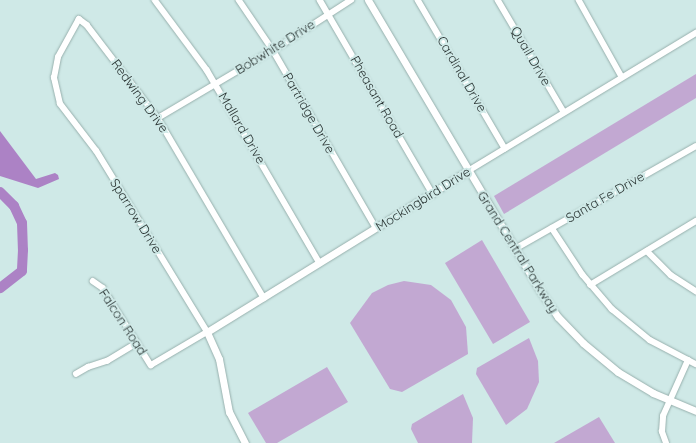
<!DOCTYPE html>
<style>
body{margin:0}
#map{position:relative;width:696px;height:443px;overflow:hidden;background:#cfe9e7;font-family:Quicksand,sans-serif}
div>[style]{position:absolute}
.green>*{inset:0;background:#c2a8d2}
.water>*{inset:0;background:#ac82c5}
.river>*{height:10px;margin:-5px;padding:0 5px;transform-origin:5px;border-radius:5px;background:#ac82c5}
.roads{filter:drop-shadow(0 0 1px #97b0ad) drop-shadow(0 0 1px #97b0ad)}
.minor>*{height:5.5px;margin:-2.75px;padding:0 2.75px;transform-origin:2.75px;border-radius:2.75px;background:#fff}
.tertiary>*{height:7px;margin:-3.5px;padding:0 3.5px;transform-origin:3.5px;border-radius:3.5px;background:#fff}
span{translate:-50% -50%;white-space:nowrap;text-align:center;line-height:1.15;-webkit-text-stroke:4px #cfe9e7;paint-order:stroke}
.street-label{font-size:13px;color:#2a3433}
</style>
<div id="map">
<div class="green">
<div style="clip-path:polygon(696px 74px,696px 98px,504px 214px,494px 196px)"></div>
<div style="clip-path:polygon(482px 240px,530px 322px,493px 344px,445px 263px)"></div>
<div style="clip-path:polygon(404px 281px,431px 285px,451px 300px,466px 327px,468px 354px,402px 392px,390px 389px,350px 323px,372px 293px,388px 285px)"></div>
<div style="clip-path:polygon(529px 338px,538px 361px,539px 382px,527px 409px,506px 425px,476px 374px,477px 368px)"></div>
<div style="clip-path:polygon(327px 367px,348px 402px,277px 443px,266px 443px,248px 413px)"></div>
<div style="clip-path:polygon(463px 394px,473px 418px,472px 443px,418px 443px,411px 429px,412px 424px)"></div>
<div style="clip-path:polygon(599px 417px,615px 443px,554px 443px,573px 432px)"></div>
</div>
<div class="water">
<div style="clip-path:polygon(0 131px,36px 179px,55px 173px,58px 175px,59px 179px,38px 188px,0 176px)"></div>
</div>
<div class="river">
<div style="left:0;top:192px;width:20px;rotate:45deg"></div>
<div style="left:14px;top:206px;width:19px;rotate:65deg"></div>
<div style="left:22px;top:223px;width:27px;rotate:88deg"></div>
<div style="left:23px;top:250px;width:21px;rotate:93deg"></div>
<div style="left:22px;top:271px;width:28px;rotate:142deg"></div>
</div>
<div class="roads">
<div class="minor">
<div style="left:155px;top:0;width:87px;rotate:53.4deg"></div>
<div style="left:207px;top:70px;width:222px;rotate:59.7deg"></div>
<div style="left:239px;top:0;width:60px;rotate:55.8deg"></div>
<div style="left:273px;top:50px;width:206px;rotate:59.9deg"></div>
<div style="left:320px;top:0;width:225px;rotate:59.8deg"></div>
<div style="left:418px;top:0;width:172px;rotate:59.6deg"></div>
<div style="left:498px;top:0;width:130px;rotate:59.5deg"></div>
<div style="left:579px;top:0;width:88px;rotate:60.8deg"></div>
<div style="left:158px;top:118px;width:145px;rotate:-30.6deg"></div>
<div style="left:283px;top:44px;width:81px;rotate:-32.9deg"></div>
<div style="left:468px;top:171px;width:267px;rotate:-31.2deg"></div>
<div style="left:552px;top:228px;width:56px;rotate:56.6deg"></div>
<div style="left:583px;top:275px;width:45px;rotate:49.5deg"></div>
<div style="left:612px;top:309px;width:49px;rotate:39.2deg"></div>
<div style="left:650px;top:340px;width:52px;rotate:27.6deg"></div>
<div style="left:515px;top:249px;width:208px;rotate:-29.6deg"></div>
<div style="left:647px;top:251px;width:34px;rotate:45deg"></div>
<div style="left:671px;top:275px;width:30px;rotate:33deg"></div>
<div style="left:93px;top:281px;width:12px;rotate:35deg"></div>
<div style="left:103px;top:288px;width:91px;rotate:58.1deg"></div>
<div style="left:151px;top:365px;width:65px;rotate:-30.5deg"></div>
<div style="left:207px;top:332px;width:212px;rotate:-121.5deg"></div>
<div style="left:96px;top:151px;width:59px;rotate:-127.5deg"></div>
<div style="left:60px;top:104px;width:27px;rotate:-103deg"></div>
<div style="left:54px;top:78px;width:21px;rotate:-79deg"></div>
<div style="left:58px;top:57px;width:43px;rotate:-61.1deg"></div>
<div style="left:79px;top:19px;width:10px;rotate:37deg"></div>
<div style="left:87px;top:25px;width:117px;rotate:52.6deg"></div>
<div style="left:158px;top:118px;width:209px;rotate:59.5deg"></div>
<div style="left:590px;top:285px;width:124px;rotate:-31.1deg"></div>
<div style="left:76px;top:374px;width:14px;rotate:-30deg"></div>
<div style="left:88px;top:367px;width:20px;rotate:-18deg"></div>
<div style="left:107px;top:361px;width:35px;rotate:-31deg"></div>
<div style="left:666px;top:443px;width:12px;rotate:-110deg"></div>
<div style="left:662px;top:432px;width:16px;rotate:-86deg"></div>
<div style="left:663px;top:416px;width:61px;rotate:-65.9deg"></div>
</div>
<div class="tertiary">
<div style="left:368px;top:0;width:339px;rotate:59.4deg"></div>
<div style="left:541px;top:292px;width:30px;rotate:56deg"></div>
<div style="left:558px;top:317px;width:36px;rotate:46deg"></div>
<div style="left:583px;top:343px;width:45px;rotate:39.6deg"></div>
<div style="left:618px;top:372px;width:41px;rotate:31deg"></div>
<div style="left:653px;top:393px;width:47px;rotate:22.7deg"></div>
<div style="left:245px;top:443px;width:35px;rotate:-117deg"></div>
<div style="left:229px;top:412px;width:54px;rotate:-100.7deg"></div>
<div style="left:219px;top:359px;width:30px;rotate:-114deg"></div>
<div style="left:207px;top:332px;width:307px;rotate:-31.7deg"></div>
</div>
</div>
<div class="street-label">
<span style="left:275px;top:47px;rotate:-32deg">Bobwhite Drive</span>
<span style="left:531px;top:56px;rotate:60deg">Quail Drive</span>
<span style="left:462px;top:74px;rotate:60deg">Cardinal Drive</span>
<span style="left:140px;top:96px;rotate:54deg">Redwing Drive</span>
<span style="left:377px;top:97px;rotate:60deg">Pheasant Road</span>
<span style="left:309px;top:113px;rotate:60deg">Partridge Drive</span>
<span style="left:242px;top:128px;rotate:60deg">Mallard Drive</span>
<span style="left:605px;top:197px;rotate:-30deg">Santa Fe Drive</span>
<span style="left:423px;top:199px;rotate:-32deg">Mockingbird Drive</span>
<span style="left:136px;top:216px;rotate:58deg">Sparrow Drive</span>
<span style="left:518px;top:252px;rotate:58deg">Grand Central Parkway</span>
<span style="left:123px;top:322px;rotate:57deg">Falcon Road</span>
</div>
</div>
